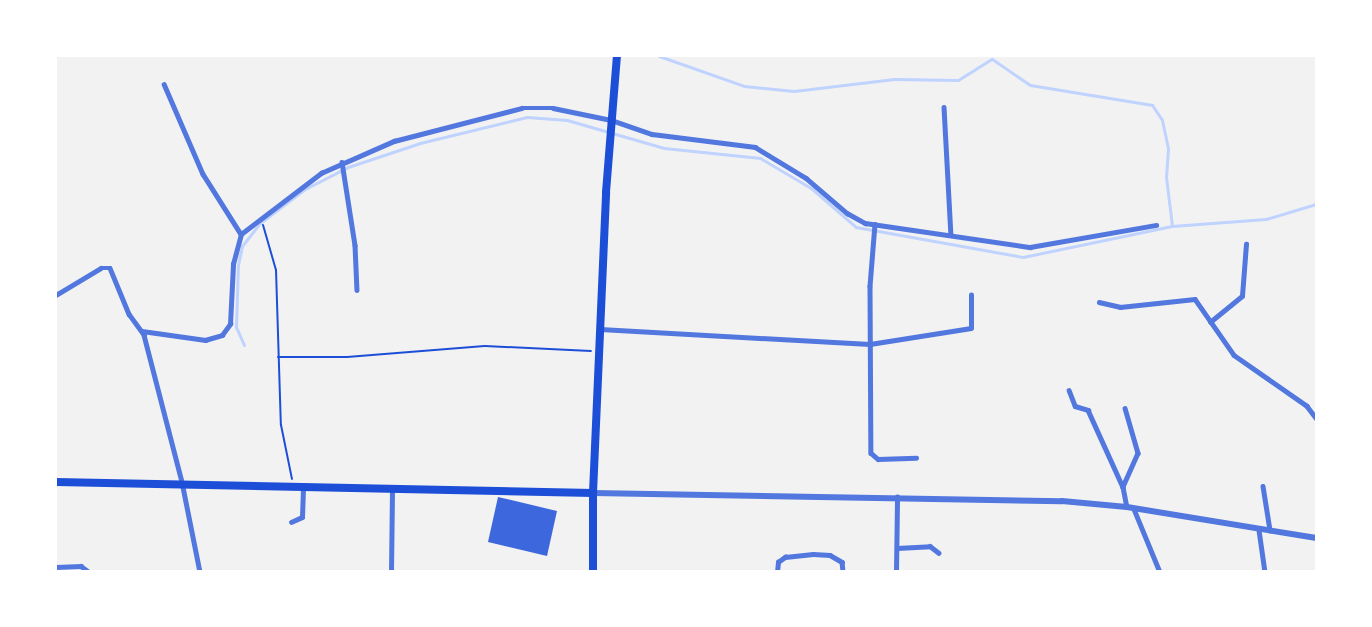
<!DOCTYPE html>
<style>
body{margin:0}
#map{position:relative;width:1372px;height:627px;overflow:hidden;background:#f2f2f2;font-family:Spectral,serif}
div>[style]{position:absolute}
.stream>*{height:3px;margin:-1.5px;padding:0 1.5px;transform-origin:1.5px;border-radius:1.5px;background:#bfd3fe}
.building>*{inset:0;background:#3d67dc}
.path>*{height:2px;margin:-1px;padding:0 1px;transform-origin:1px;border-radius:1px;background:#1d4ed8}
.minor>*{height:4.5px;margin:-2.25px;padding:0 2.25px;transform-origin:2.25px;border-radius:2.25px;background:#5277de}
.tertiary>*{height:6px;margin:-3px;padding:0 3px;transform-origin:3px;border-radius:3px;background:#5277de}
.primary>*{height:8px;margin:-4px;padding:0 4px;transform-origin:4px;border-radius:4px;background:#1d4ed8}
.trunk>*{height:8px;margin:-4px;padding:0 4px;transform-origin:4px;border-radius:4px;background:#1d4ed8}
span{translate:-50% -50%;white-space:nowrap;text-align:center;line-height:1.15;-webkit-text-stroke:6px #fff;paint-order:stroke}
.frame{position:absolute;inset:0;border:57px solid #fff;pointer-events:none}
</style>
<div id="map">
<div class="stream">
<div style="left:659px;top:56px;width:90px;rotate:19.4deg"></div>
<div style="left:744px;top:86px;width:50px;rotate:5.7deg"></div>
<div style="left:794px;top:91px;width:101px;rotate:-6.8deg"></div>
<div style="left:894px;top:79px;width:64px;rotate:0.9deg"></div>
<div style="left:958px;top:80px;width:40px;rotate:-32deg"></div>
<div style="left:992px;top:59px;width:46px;rotate:34.4deg"></div>
<div style="left:1030px;top:85px;width:124px;rotate:9.3deg"></div>
<div style="left:1152px;top:105px;width:18px;rotate:56deg"></div>
<div style="left:1162px;top:120px;width:30px;rotate:78deg"></div>
<div style="left:1168px;top:149px;width:28px;rotate:94deg"></div>
<div style="left:1166px;top:177px;width:49px;rotate:83deg"></div>
<div style="left:244px;top:345px;width:20px;rotate:-114deg"></div>
<div style="left:236px;top:327px;width:62px;rotate:-88.2deg"></div>
<div style="left:238px;top:265px;width:19px;rotate:-78deg"></div>
<div style="left:242px;top:246px;width:29px;rotate:-52deg"></div>
<div style="left:260px;top:223px;width:56px;rotate:-37.1deg"></div>
<div style="left:305px;top:189px;width:48px;rotate:-27.1deg"></div>
<div style="left:348px;top:167px;width:76px;rotate:-18.4deg"></div>
<div style="left:420px;top:143px;width:110px;rotate:-13.7deg"></div>
<div style="left:527px;top:117px;width:40px;rotate:4.3deg"></div>
<div style="left:567px;top:120px;width:101px;rotate:16.1deg"></div>
<div style="left:664px;top:148px;width:97px;rotate:5.9deg"></div>
<div style="left:760px;top:158px;width:59px;rotate:30.5deg"></div>
<div style="left:811px;top:188px;width:60px;rotate:40.9deg"></div>
<div style="left:856px;top:227px;width:170px;rotate:10.2deg"></div>
<div style="left:1023px;top:257px;width:152px;rotate:-11.8deg"></div>
<div style="left:1172px;top:226px;width:94px;rotate:-4.3deg"></div>
<div style="left:1266px;top:219px;width:52px;rotate:-16.7deg"></div>
</div>
<div class="building">
<div style="clip-path:polygon(498px 497px,557px 511px,547px 556px,488px 542px)"></div>
</div>
<div class="path">
<div style="left:263px;top:225px;width:47px;rotate:73.9deg"></div>
<div style="left:276px;top:270px;width:155px;rotate:88.2deg"></div>
<div style="left:281px;top:425px;width:55px;rotate:78.5deg"></div>
<div style="left:278px;top:357px;width:69px"></div>
<div style="left:347px;top:357px;width:138px;rotate:-4.6deg"></div>
<div style="left:485px;top:346px;width:106px;rotate:2.7deg"></div>
</div>
<div class="minor">
<div style="left:164px;top:84px;width:98px;rotate:66.6deg"></div>
<div style="left:203px;top:174px;width:71px;rotate:57.7deg"></div>
<div style="left:944px;top:107px;width:128px;rotate:86.9deg"></div>
<div style="left:342px;top:162px;width:84px;rotate:81.1deg"></div>
<div style="left:355px;top:245px;width:45px;rotate:87.5deg"></div>
<div style="left:875px;top:224px;width:62px;rotate:94.6deg"></div>
<div style="left:870px;top:286px;width:167px;rotate:89.7deg"></div>
<div style="left:871px;top:453px;width:9px;rotate:41deg"></div>
<div style="left:878px;top:459px;width:38px;rotate:-2deg"></div>
<div style="left:56px;top:295px;width:52px;rotate:-31deg"></div>
<div style="left:101px;top:268px;width:9px"></div>
<div style="left:110px;top:268px;width:50px;rotate:67.6deg"></div>
<div style="left:129px;top:314px;width:26px;rotate:54deg"></div>
<div style="left:144px;top:335px;width:152px;rotate:75.5deg"></div>
<div style="left:182px;top:482px;width:92px;rotate:78.7deg"></div>
<div style="left:1099px;top:302px;width:22px;rotate:13deg"></div>
<div style="left:1120px;top:307px;width:75px;rotate:-6.1deg"></div>
<div style="left:1195px;top:299px;width:68px;rotate:55.1deg"></div>
<div style="left:1234px;top:355px;width:89px;rotate:34.9deg"></div>
<div style="left:1307px;top:406px;width:15px;rotate:53deg"></div>
<div style="left:1210px;top:322px;width:41px;rotate:-39.1deg"></div>
<div style="left:1242px;top:296px;width:52px;rotate:-85.6deg"></div>
<div style="left:600px;top:329px;width:270px;rotate:3.2deg"></div>
<div style="left:870px;top:344px;width:102px;rotate:-9deg"></div>
<div style="left:971px;top:328px;width:33px;rotate:-90deg"></div>
<div style="left:142px;top:331px;width:64px;rotate:8.1deg"></div>
<div style="left:205px;top:340px;width:18px;rotate:-16deg"></div>
<div style="left:222px;top:335px;width:14px;rotate:-54deg"></div>
<div style="left:230px;top:324px;width:60px;rotate:-87.1deg"></div>
<div style="left:233px;top:264px;width:31px;rotate:-75deg"></div>
<div style="left:241px;top:234px;width:101px;rotate:-37.3deg"></div>
<div style="left:321px;top:173px;width:80px;rotate:-23.7deg"></div>
<div style="left:394px;top:141px;width:132px;rotate:-14.5deg"></div>
<div style="left:522px;top:108px;width:31px"></div>
<div style="left:553px;top:108px;width:59px;rotate:11.7deg"></div>
<div style="left:611px;top:120px;width:43px;rotate:18.9deg"></div>
<div style="left:652px;top:134px;width:104px;rotate:7.2deg"></div>
<div style="left:755px;top:147px;width:60px;rotate:31.3deg"></div>
<div style="left:806px;top:178px;width:54px;rotate:40.5deg"></div>
<div style="left:847px;top:213px;width:21px;rotate:29deg"></div>
<div style="left:865px;top:223px;width:167px;rotate:8.3deg"></div>
<div style="left:1030px;top:247px;width:128px;rotate:-9.9deg"></div>
<div style="left:1069px;top:390px;width:17px;rotate:69deg"></div>
<div style="left:1075px;top:406px;width:14px;rotate:17deg"></div>
<div style="left:1088px;top:410px;width:85px;rotate:65.6deg"></div>
<div style="left:1125px;top:408px;width:47px;rotate:73.9deg"></div>
<div style="left:1138px;top:453px;width:37px;rotate:114deg"></div>
<div style="left:1123px;top:487px;width:20px;rotate:79deg"></div>
<div style="left:1263px;top:486px;width:45px;rotate:81deg"></div>
<div style="left:1134px;top:509px;width:68px;rotate:67.6deg"></div>
<div style="left:291px;top:522px;width:12px;rotate:-24deg"></div>
<div style="left:302px;top:517px;width:30px;rotate:-88deg"></div>
<div style="left:1259px;top:530px;width:42px;rotate:81.9deg"></div>
<div style="left:897px;top:548px;width:33px;rotate:-3deg"></div>
<div style="left:930px;top:546px;width:11px;rotate:38deg"></div>
<div style="left:56px;top:567px;width:25px;rotate:-2deg"></div>
<div style="left:81px;top:566px;width:10px;rotate:37deg"></div>
<div style="left:391px;top:572px;width:82px;rotate:-89.3deg"></div>
<div style="left:777px;top:572px;width:10px;rotate:-84deg"></div>
<div style="left:778px;top:562px;width:9px;rotate:-36deg"></div>
<div style="left:785px;top:557px;width:28px;rotate:-6deg"></div>
<div style="left:813px;top:554px;width:17px;rotate:3deg"></div>
<div style="left:830px;top:555px;width:14px;rotate:30deg"></div>
<div style="left:842px;top:562px;width:10px;rotate:84deg"></div>
<div style="left:896px;top:572px;width:75px;rotate:-89.2deg"></div>
</div>
<div class="tertiary">
<div style="left:593px;top:493px;width:469px;rotate:1deg"></div>
<div style="left:1062px;top:501px;width:65px;rotate:5.3deg"></div>
<div style="left:1127px;top:507px;width:192px;rotate:9.3deg"></div>
</div>
<div class="primary">
<div style="left:593px;top:493px;width:79px;rotate:90deg"></div>
</div>
<div class="trunk">
<div style="left:56px;top:482px;width:537px;rotate:1.17deg"></div>
<div style="left:593px;top:493px;width:301px;rotate:-87.5deg"></div>
<div style="left:606px;top:192px;width:136px;rotate:-85.4deg"></div>
</div>
<div class="frame"></div>
</div>
